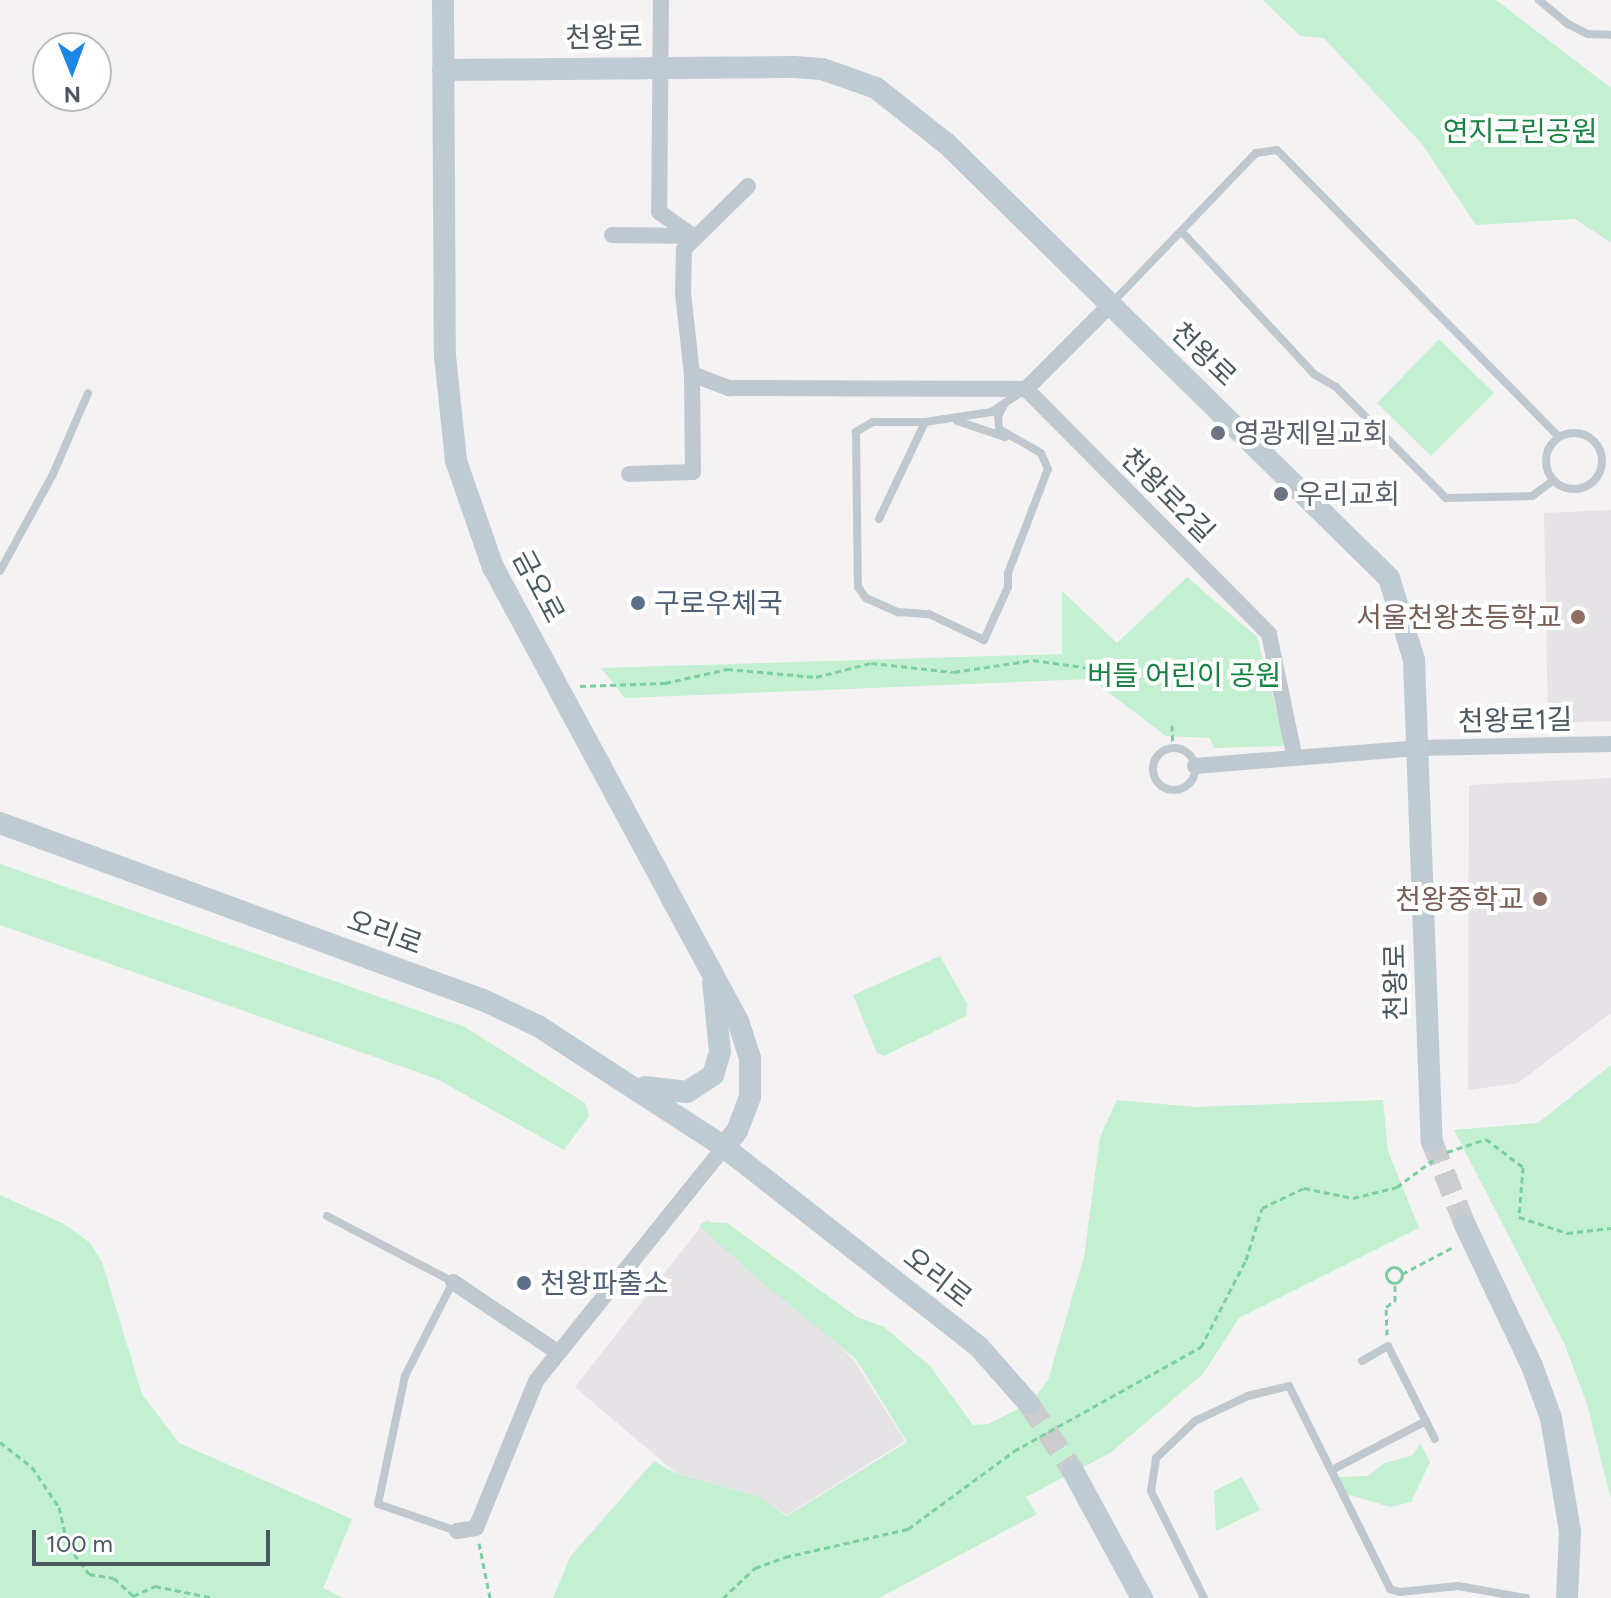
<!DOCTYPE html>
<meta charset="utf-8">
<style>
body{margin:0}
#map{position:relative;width:1611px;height:1598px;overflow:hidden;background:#f4f2f3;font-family:Figtree,"Noto Sans KR",sans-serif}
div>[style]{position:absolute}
.education>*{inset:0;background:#e5e3e5}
.green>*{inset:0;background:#c3f0d0}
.secondary-tunnel>*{height:22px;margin-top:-11px;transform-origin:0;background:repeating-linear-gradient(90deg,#caccce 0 22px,transparent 0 33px)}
.path>*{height:3px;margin-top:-1.5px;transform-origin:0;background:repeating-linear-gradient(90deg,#7bce9d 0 6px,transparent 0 10px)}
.path>.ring{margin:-1.5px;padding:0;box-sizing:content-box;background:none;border:3px solid #7bce9d;border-radius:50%}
.lane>*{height:8px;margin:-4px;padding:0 4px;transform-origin:4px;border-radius:4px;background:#bec8ce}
.lane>.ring{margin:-4px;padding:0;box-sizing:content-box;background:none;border:8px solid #bec8ce;border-radius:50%}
.street>*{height:16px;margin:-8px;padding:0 8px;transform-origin:8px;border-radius:8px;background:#bec8ce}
.secondary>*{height:22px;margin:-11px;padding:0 11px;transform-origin:11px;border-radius:11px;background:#bfcbd3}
.dots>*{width:22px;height:22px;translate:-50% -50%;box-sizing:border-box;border:4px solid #fff;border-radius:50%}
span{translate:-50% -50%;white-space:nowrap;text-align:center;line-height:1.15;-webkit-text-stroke:8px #fff;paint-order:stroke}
.street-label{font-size:28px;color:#4a5860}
.park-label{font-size:28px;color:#198343}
.worship-label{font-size:28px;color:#5b616d}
.left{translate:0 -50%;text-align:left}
.service-label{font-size:28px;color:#4e5e75}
.education-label{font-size:28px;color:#785e54}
.right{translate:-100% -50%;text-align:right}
.north{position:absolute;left:32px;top:32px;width:80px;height:80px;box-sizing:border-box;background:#fff;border:2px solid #b7bcbf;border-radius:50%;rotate:179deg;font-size:22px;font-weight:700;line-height:32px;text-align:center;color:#4a5860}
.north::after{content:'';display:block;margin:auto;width:28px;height:36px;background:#1c88e5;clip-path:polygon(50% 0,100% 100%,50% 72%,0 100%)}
.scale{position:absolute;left:32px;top:1530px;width:238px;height:36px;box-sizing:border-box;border:4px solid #4a5860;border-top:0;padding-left:10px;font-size:24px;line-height:28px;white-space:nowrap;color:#4a5860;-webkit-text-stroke:6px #fff;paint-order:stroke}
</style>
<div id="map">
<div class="education">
<div style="clip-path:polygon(1611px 510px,1611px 721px,1548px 723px,1544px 513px)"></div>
<div style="clip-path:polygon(1611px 778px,1611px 1013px,1518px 1083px,1468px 1090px,1469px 785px)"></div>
<div style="clip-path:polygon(707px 1219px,854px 1360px,905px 1441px,787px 1515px,759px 1497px,676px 1473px,575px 1387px)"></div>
</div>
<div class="green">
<div style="clip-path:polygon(1263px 0,1496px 0,1611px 88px,1611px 243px,1575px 219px,1476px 225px,1422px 144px,1324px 38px,1300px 36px)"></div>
<div style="clip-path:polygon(1439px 339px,1494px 393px,1431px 456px,1377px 403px)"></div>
<div style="clip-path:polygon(1187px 577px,1257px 637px,1285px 743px,1282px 746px,1214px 748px,1210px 738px,1166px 736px,1091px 679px,625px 698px,601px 668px,1062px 654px,1062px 591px,1117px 643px)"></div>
<div style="clip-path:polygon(0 864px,465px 1027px,585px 1103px,589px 1116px,564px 1150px,437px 1079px,0 925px)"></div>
<div style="clip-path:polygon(940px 956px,967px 1004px,966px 1016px,884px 1056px,877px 1053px,853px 995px)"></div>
<div style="clip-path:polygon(1611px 1065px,1611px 1500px,1587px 1404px,1564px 1343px,1454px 1130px,1538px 1123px)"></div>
<div style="clip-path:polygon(1117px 1100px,1195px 1107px,1383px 1100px,1388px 1151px,1419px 1228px,1239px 1318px,1203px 1374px,1110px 1453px,1026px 1497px,1037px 1514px,879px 1598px,553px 1598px,570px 1557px,654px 1461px,675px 1473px,759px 1497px,787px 1516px,907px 1442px,856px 1359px,758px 1279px,699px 1226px,703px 1222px,727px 1223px,857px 1317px,884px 1327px,930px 1366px,973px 1425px,988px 1424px,1031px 1403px,1048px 1380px,1084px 1257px,1100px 1137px)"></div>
<div style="clip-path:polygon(0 1195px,64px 1224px,90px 1243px,102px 1262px,142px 1394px,179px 1443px,352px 1519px,323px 1588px,343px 1598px,0 1598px)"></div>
<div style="clip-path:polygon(1420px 1443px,1430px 1462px,1411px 1502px,1390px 1507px,1343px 1493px,1335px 1477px,1368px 1476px,1385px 1463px,1413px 1455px)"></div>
<div style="clip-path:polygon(1242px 1477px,1260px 1510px,1216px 1531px,1214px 1491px)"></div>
</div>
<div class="secondary-tunnel">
<div style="left:1432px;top:1142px;width:89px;rotate:68.3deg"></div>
<div style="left:1029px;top:1404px;width:80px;rotate:56.7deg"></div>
</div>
<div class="path">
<div style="left:580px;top:686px;width:85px;rotate:-2deg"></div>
<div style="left:665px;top:683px;width:64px;rotate:-12.7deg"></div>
<div style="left:727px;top:669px;width:89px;rotate:5.1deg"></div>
<div style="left:816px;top:677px;width:57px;rotate:-14.3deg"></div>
<div style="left:871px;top:663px;width:83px;rotate:6.2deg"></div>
<div style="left:954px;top:672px;width:80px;rotate:-8.6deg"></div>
<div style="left:1033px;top:660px;width:100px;rotate:8deg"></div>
<div style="left:1172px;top:725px;width:24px;rotate:88deg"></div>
<div style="left:1447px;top:1152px;width:41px;rotate:-18.4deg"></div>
<div style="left:1486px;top:1139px;width:46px;rotate:37.1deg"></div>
<div style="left:1523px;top:1167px;width:50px;rotate:94.6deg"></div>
<div style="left:1519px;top:1217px;width:51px;rotate:18.4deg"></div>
<div style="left:1567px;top:1233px;width:44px;rotate:-6.5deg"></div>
<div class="ring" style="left:1386px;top:1267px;width:13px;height:13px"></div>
<div style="left:1402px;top:1274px;width:60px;rotate:-27.8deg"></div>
<div style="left:1387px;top:1335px;width:28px;rotate:-92deg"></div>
<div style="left:1386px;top:1307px;width:11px;rotate:-34deg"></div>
<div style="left:1395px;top:1301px;width:18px;rotate:-90deg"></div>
<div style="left:0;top:1442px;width:41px;rotate:38deg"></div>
<div style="left:32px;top:1467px;width:48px;rotate:56deg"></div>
<div style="left:59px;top:1507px;width:40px;rotate:77deg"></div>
<div style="left:68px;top:1546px;width:35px;rotate:53deg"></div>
<div style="left:89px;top:1574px;width:25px;rotate:9deg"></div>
<div style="left:114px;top:1578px;width:26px;rotate:43deg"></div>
<div style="left:133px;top:1596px;width:24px;rotate:-24deg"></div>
<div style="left:155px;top:1586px;width:60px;rotate:11.5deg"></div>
<div style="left:479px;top:1543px;width:56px;rotate:78.7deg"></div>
<div style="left:723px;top:1598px;width:44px;rotate:-43.2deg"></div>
<div style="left:755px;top:1568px;width:32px;rotate:-20deg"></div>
<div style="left:785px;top:1557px;width:126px;rotate:-12.8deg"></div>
<div style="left:908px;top:1529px;width:132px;rotate:-36.3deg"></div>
<div style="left:1014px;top:1451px;width:214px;rotate:-29.1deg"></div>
<div style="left:1201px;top:1347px;width:98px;rotate:-62.7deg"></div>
<div style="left:1246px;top:1260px;width:54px;rotate:-72.9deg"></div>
<div style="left:1262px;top:1208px;width:47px;rotate:-25.5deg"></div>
<div style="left:1304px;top:1188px;width:50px;rotate:11.5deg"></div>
<div style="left:1353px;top:1198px;width:45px;rotate:-14deg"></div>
<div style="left:1397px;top:1187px;width:45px;rotate:-36.9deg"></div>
</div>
<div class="lane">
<div style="left:1539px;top:0;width:38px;rotate:40deg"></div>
<div style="left:1568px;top:24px;width:22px;rotate:27deg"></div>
<div style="left:1588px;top:34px;width:23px;rotate:2deg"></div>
<div style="left:1183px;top:233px;width:192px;rotate:47.1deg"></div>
<div style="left:1314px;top:374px;width:26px;rotate:31deg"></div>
<div style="left:1336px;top:387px;width:156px;rotate:45.3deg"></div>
<div style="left:1446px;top:498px;width:86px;rotate:-1.3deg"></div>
<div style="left:1532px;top:496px;width:27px;rotate:-36deg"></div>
<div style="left:1111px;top:304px;width:209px;rotate:-46.2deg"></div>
<div style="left:1256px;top:153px;width:21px;rotate:-8deg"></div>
<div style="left:1277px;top:150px;width:402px;rotate:45.5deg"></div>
<div style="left:957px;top:421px;width:51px;rotate:18.4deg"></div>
<div style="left:925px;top:422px;width:52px;rotate:180deg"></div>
<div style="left:873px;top:422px;width:20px;rotate:150deg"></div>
<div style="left:856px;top:432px;width:155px;rotate:89.3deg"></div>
<div style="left:858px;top:587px;width:14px;rotate:54deg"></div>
<div style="left:866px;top:598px;width:35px;rotate:24deg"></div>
<div style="left:898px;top:612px;width:31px;rotate:4deg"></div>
<div style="left:929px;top:614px;width:61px;rotate:25.3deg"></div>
<div style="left:984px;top:640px;width:58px;rotate:-65.6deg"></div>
<div style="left:1008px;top:587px;width:14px;rotate:-90deg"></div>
<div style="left:1008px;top:573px;width:111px;rotate:-69deg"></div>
<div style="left:1048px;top:469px;width:17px;rotate:-114deg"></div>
<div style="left:1041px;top:453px;width:48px;rotate:-150.3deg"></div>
<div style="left:999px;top:429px;width:13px;rotate:-94deg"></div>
<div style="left:998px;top:416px;width:15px;rotate:-62deg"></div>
<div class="ring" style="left:1546px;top:433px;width:48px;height:48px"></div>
<div style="left:879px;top:519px;width:107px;rotate:-64.6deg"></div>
<div style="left:925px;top:422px;width:67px;rotate:-8.6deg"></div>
<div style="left:991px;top:412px;width:37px;rotate:-33deg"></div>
<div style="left:0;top:571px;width:111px;rotate:-61.3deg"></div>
<div style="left:53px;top:474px;width:88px;rotate:-66.6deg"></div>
<div class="ring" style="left:1153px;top:748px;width:34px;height:34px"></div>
<div style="left:327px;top:1216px;width:142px;rotate:27.6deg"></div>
<div style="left:453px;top:1282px;width:106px;rotate:117.1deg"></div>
<div style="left:405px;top:1376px;width:131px;rotate:101.9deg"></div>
<div style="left:378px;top:1504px;width:83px;rotate:18.9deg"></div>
<div style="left:1362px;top:1361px;width:30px;rotate:-30deg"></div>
<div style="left:1388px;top:1346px;width:104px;rotate:63.2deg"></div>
<div style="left:1332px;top:1470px;width:106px;rotate:-27.5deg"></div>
<div style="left:1204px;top:1598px;width:119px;rotate:-116.4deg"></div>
<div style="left:1151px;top:1491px;width:33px;rotate:-81deg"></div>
<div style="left:1156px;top:1458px;width:54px;rotate:-43.5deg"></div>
<div style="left:1195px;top:1421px;width:59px;rotate:-25.3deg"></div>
<div style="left:1248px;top:1396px;width:42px;rotate:-13.7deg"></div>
<div style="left:1289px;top:1386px;width:227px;rotate:63.5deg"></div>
<div style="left:1390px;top:1589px;width:10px;rotate:17deg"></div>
<div style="left:1400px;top:1592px;width:58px;rotate:-5.9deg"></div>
<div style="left:1458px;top:1586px;width:69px;rotate:10deg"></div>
</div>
<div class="street">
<div style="left:661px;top:0;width:212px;rotate:90.5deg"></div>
<div style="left:659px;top:212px;width:42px;rotate:35.2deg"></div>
<div style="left:748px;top:186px;width:90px;rotate:135.5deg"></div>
<div style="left:684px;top:249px;width:44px;rotate:91.3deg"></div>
<div style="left:683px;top:293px;width:81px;rotate:83.7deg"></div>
<div style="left:692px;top:374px;width:40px;rotate:21deg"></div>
<div style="left:729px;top:388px;width:297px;rotate:0.2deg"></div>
<div style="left:612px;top:235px;width:81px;rotate:0.7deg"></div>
<div style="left:1110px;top:305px;width:119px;rotate:135deg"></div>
<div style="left:1026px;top:389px;width:345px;rotate:45.2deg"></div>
<div style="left:1269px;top:634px;width:124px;rotate:78.3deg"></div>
<div style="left:629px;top:474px;width:64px;rotate:-1.8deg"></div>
<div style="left:693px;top:472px;width:98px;rotate:-90.6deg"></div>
<div style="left:1195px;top:766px;width:226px;rotate:-4.6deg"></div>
<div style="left:1420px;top:748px;width:191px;rotate:-1.2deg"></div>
<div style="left:453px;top:1282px;width:125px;rotate:33.9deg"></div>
<div style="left:457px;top:1531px;width:19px;rotate:-9deg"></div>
<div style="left:476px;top:1528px;width:159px;rotate:-67.8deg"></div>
<div style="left:536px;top:1381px;width:300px;rotate:-51.2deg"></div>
</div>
<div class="secondary">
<div style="left:443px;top:0;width:356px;rotate:89.7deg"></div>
<div style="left:445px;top:356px;width:106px;rotate:84deg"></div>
<div style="left:456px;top:461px;width:112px;rotate:70.8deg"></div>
<div style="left:493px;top:567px;width:516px;rotate:61.65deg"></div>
<div style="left:738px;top:1021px;width:39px;rotate:72deg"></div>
<div style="left:750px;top:1058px;width:39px;rotate:90deg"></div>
<div style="left:750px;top:1097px;width:36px;rotate:111deg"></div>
<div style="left:737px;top:1131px;width:21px;rotate:129deg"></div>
<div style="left:443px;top:70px;width:351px;rotate:-0.5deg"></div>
<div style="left:794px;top:67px;width:28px;rotate:4deg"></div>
<div style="left:822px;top:69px;width:57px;rotate:19.4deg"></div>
<div style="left:876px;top:88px;width:90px;rotate:38.3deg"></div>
<div style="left:947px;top:144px;width:619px;rotate:44.48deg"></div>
<div style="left:1389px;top:578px;width:86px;rotate:73deg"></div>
<div style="left:1414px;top:660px;width:482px;rotate:87.9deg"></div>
<div style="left:0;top:823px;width:514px;rotate:20.13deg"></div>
<div style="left:483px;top:1000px;width:61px;rotate:25.3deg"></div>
<div style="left:538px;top:1026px;width:222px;rotate:33deg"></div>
<div style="left:724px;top:1147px;width:324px;rotate:38.1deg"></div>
<div style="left:979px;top:1347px;width:76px;rotate:48.7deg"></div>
<div style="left:645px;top:1087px;width:42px;rotate:6.8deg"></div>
<div style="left:687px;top:1092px;width:31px;rotate:-33deg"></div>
<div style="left:713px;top:1075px;width:24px;rotate:-73deg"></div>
<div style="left:720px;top:1052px;width:71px;rotate:-95.6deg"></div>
<div style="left:1465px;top:1225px;width:156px;rotate:64.6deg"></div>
<div style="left:1532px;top:1366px;width:55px;rotate:69.9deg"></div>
<div style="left:1551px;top:1418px;width:116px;rotate:80.5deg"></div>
<div style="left:1570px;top:1532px;width:66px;rotate:92.6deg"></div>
<div style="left:1073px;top:1471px;width:145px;rotate:61.5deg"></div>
</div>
<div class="dots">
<div style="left:1218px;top:433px;background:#6b7280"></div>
<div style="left:1281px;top:494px;background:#6b7280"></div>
<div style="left:638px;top:603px;background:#5c6f8a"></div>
<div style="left:1578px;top:617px;background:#8d6e63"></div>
<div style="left:1540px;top:899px;background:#8d6e63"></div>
<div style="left:524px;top:1283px;background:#5c6f8a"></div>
</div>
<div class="street-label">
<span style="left:604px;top:37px;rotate:-1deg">천왕로</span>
<span style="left:1204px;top:354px;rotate:44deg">천왕로</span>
<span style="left:1168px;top:495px;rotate:45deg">천왕로2길</span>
<span style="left:539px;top:586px;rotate:62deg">금오로</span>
<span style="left:1515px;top:720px;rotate:-1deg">천왕로1길</span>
<span style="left:385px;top:932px;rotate:20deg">오리로</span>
<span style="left:1395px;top:982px;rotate:-91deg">천왕로</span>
<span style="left:938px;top:1277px;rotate:38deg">오리로</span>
</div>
<div class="park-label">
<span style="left:1520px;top:131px">연지근린공원</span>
<span style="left:1184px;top:675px">버들 어린이 공원</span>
</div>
<div class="worship-label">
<span class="left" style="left:1234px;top:433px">영광제일교회</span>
<span class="left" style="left:1297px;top:494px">우리교회</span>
</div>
<div class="service-label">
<span class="left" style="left:654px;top:603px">구로우체국</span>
<span class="left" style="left:540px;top:1283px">천왕파출소</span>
</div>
<div class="education-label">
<span class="right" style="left:1562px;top:617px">서울천왕초등학교</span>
<span class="right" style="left:1524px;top:899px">천왕중학교</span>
</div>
<div class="north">N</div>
<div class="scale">100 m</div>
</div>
